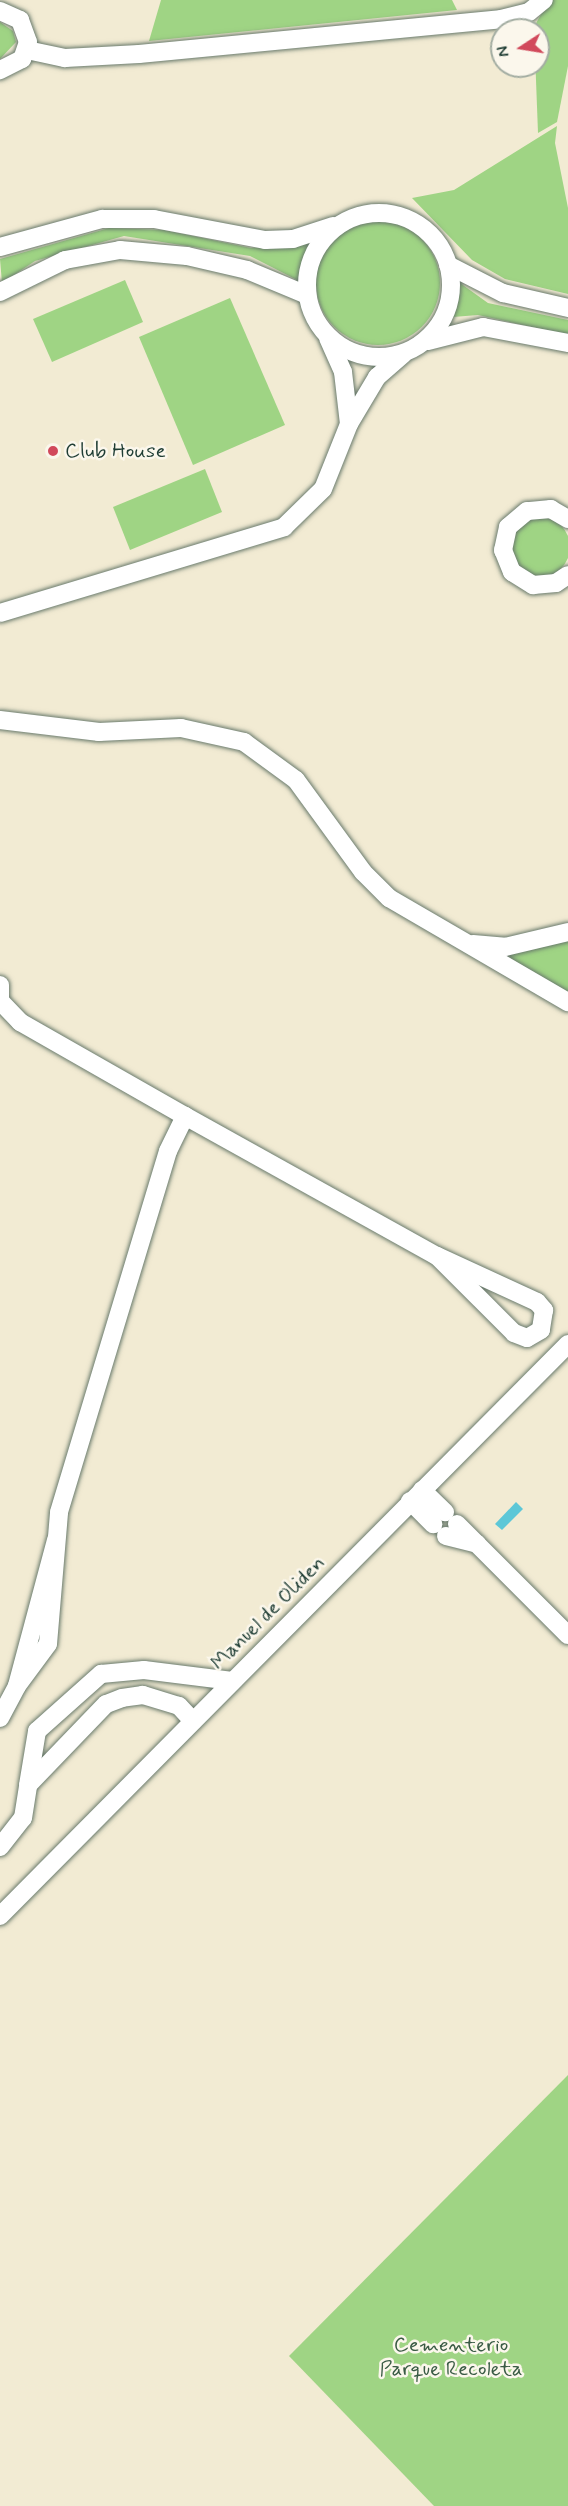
<!DOCTYPE html>
<style>
body{margin:0}
#map{position:relative;width:568px;height:2506px;overflow:hidden;background:#f2ebd3;font-family:Mynerve,sans-serif}
div>[style]{position:absolute}
.green>*{inset:0;background:#9fd484}
.round{border-radius:50%}
.water>*{inset:0;background:#5dc7d7}
.roads{filter:drop-shadow(0 0 2px #697a6c) drop-shadow(0 0 2px #697a6c)}
.street>*{height:18px;margin:-9px;padding:0 9px;transform-origin:9px;border-radius:9px;background:#fff}
.street>.ring{margin:-9px;padding:0;box-sizing:content-box;background:none;border:18px solid #fff;border-radius:50%}
.dots>*{width:16px;height:16px;translate:-50% -50%;box-sizing:border-box;border:3px solid #fbf7ec;border-radius:50%}
span{translate:-50% -50%;white-space:nowrap;text-align:center;line-height:1.15;-webkit-text-stroke:5px #fbf7ec;paint-order:stroke}
.poi-label{font-size:21px;color:#1f3d34}
.left{translate:0 -50%;text-align:left}
.street-label{font-size:21px;color:#1f3d34}
.park-label{font-size:21px;color:#395b44}
.north{position:absolute;left:490px;top:18px;width:60px;height:60px;box-sizing:border-box;background:#fbf7ec;border:2px solid #a3ada2;border-radius:50%;rotate:258deg;font-size:16px;font-weight:700;line-height:24px;text-align:center;color:#1f3d34}
.north::after{content:'';display:block;margin:auto;width:21px;height:27px;background:#d1495b;clip-path:polygon(50% 0,100% 100%,50% 72%,0 100%)}
</style>
<div id="map">
<div class="green">
<div style="clip-path:polygon(161px 0,452px 0,457px 10px,149px 41px)"></div>
<div style="clip-path:polygon(549px 0,568px 0,568px 66px,557px 122px,538px 133px,534px 27px)"></div>
<div style="clip-path:polygon(0 22px,13px 31px,16px 42px,0 59px)"></div>
<div style="clip-path:polygon(557px 126px,555px 143px,568px 208px,568px 294px,505px 279px,472px 260px,412px 198px,454px 190px)"></div>
<div class="round" style="left:316px;top:221px;width:124px;height:124px"></div>
<div style="clip-path:polygon(109px 228px,164px 230px,251px 248px,312px 243px,301px 282px,250px 256px,124px 236px,35px 261px,2px 283px,0 259px)"></div>
<div style="clip-path:polygon(125px 280px,143px 322px,52px 362px,33px 319px)"></div>
<div style="clip-path:polygon(460px 283px,488px 303px,568px 320px,568px 335px,478px 315px,453px 317px)"></div>
<div style="clip-path:polygon(230px 298px,285px 425px,193px 465px,139px 337px)"></div>
<div style="clip-path:polygon(205px 469px,222px 512px,130px 550px,113px 507px)"></div>
<div class="round" style="left:510px;top:517px;width:60px;height:60px"></div>
<div style="clip-path:polygon(568px 936px,568px 994px,512px 962px,509px 954px)"></div>
<div style="clip-path:polygon(568px 2075px,568px 2506px,434px 2506px,289px 2356px)"></div>
</div>
<div class="water">
<div style="clip-path:polygon(516px 1502px,523px 1509px,502px 1530px,495px 1524px)"></div>
</div>
<div class="roads">
<div class="street">
<div style="left:0;top:11px;width:22px;rotate:24deg"></div>
<div style="left:20px;top:20px;width:23px;rotate:70deg"></div>
<div style="left:28px;top:42px;width:18px;rotate:109deg"></div>
<div style="left:22px;top:59px;width:25px;rotate:153deg"></div>
<div style="left:27px;top:50px;width:39px;rotate:12deg"></div>
<div style="left:65px;top:58px;width:74px;rotate:-3.1deg"></div>
<div style="left:139px;top:54px;width:364px;rotate:-5.5deg"></div>
<div style="left:501px;top:19px;width:29px;rotate:-14deg"></div>
<div style="left:529px;top:12px;width:19px;rotate:-39deg"></div>
<div class="ring" style="left:307px;top:213px;width:126px;height:126px"></div>
<div style="left:0;top:247px;width:106px;rotate:-15.4deg"></div>
<div style="left:102px;top:219px;width:52px"></div>
<div style="left:154px;top:219px;width:113px;rotate:10.7deg"></div>
<div style="left:265px;top:240px;width:28px;rotate:-2deg"></div>
<div style="left:293px;top:239px;width:42px;rotate:-18deg"></div>
<div style="left:448px;top:265px;width:62px;rotate:27deg"></div>
<div style="left:503px;top:293px;width:67px;rotate:13deg"></div>
<div style="left:0;top:292px;width:72px;rotate:-26.2deg"></div>
<div style="left:65px;top:260px;width:56px;rotate:-10.3deg"></div>
<div style="left:120px;top:250px;width:67px;rotate:5.1deg"></div>
<div style="left:187px;top:256px;width:62px;rotate:13.1deg"></div>
<div style="left:247px;top:270px;width:65px;rotate:22.6deg"></div>
<div style="left:328px;top:338px;width:37px;rotate:66deg"></div>
<div style="left:343px;top:372px;width:52px;rotate:83.4deg"></div>
<div style="left:349px;top:424px;width:55px;rotate:-59.2deg"></div>
<div style="left:377px;top:377px;width:35px;rotate:-41deg"></div>
<div style="left:428px;top:341px;width:57px;rotate:-14.3deg"></div>
<div style="left:483px;top:327px;width:86px;rotate:10.7deg"></div>
<div style="left:568px;top:519px;width:20px;rotate:-150deg"></div>
<div style="left:551px;top:509px;width:24px;rotate:175deg"></div>
<div style="left:527px;top:511px;width:25px;rotate:140deg"></div>
<div style="left:508px;top:527px;width:24px;rotate:102deg"></div>
<div style="left:503px;top:550px;width:24px;rotate:68deg"></div>
<div style="left:512px;top:572px;width:25px;rotate:32deg"></div>
<div style="left:533px;top:585px;width:23px;rotate:-5deg"></div>
<div style="left:556px;top:583px;width:14px;rotate:-34deg"></div>
<div style="left:0;top:613px;width:297px;rotate:-16.8deg"></div>
<div style="left:284px;top:527px;width:54px;rotate:-44.3deg"></div>
<div style="left:323px;top:489px;width:70px;rotate:-68.2deg"></div>
<div style="left:0;top:720px;width:100px;rotate:6.9deg"></div>
<div style="left:99px;top:732px;width:82px;rotate:-2.8deg"></div>
<div style="left:181px;top:728px;width:65px;rotate:12.5deg"></div>
<div style="left:244px;top:742px;width:64px;rotate:36.2deg"></div>
<div style="left:296px;top:780px;width:114px;rotate:53.9deg"></div>
<div style="left:363px;top:872px;width:37px;rotate:45deg"></div>
<div style="left:389px;top:898px;width:207px;rotate:30.2deg"></div>
<div style="left:473px;top:944px;width:32px;rotate:5deg"></div>
<div style="left:505px;top:947px;width:65px;rotate:-13.4deg"></div>
<div style="left:0;top:985px;width:18px;rotate:90deg"></div>
<div style="left:1px;top:1002px;width:28px;rotate:46deg"></div>
<div style="left:20px;top:1022px;width:190px;rotate:29.7deg"></div>
<div style="left:185px;top:1116px;width:288px;rotate:29.1deg"></div>
<div style="left:437px;top:1256px;width:110px;rotate:24.7deg"></div>
<div style="left:537px;top:1302px;width:11px;rotate:49deg"></div>
<div style="left:544px;top:1310px;width:20px;rotate:99deg"></div>
<div style="left:541px;top:1330px;width:16px;rotate:150deg"></div>
<div style="left:527px;top:1338px;width:14px;rotate:-159deg"></div>
<div style="left:514px;top:1333px;width:109px;rotate:-135deg"></div>
<div style="left:422px;top:1490px;width:32px;rotate:44deg"></div>
<div style="left:410px;top:1501px;width:33px;rotate:45deg"></div>
<div style="left:457px;top:1524px;width:157px;rotate:45deg"></div>
<div style="left:446px;top:1536px;width:32px;rotate:14deg"></div>
<div style="left:56px;top:1540px;width:151px;rotate:105deg"></div>
<div style="left:17px;top:1686px;width:52px;rotate:-53.6deg"></div>
<div style="left:48px;top:1644px;width:132px;rotate:-85.2deg"></div>
<div style="left:59px;top:1512px;width:377px;rotate:-73.2deg"></div>
<div style="left:168px;top:1151px;width:39px;rotate:-64deg"></div>
<div style="left:0;top:1718px;width:36px;rotate:-62deg"></div>
<div style="left:193px;top:1721px;width:21px;rotate:-133deg"></div>
<div style="left:179px;top:1706px;width:38px;rotate:-163deg"></div>
<div style="left:143px;top:1695px;width:21px;rotate:172deg"></div>
<div style="left:122px;top:1698px;width:17px;rotate:159deg"></div>
<div style="left:106px;top:1704px;width:112px;rotate:133.9deg"></div>
<div style="left:28px;top:1785px;width:55px;rotate:-80.5deg"></div>
<div style="left:37px;top:1731px;width:86px;rotate:-41.7deg"></div>
<div style="left:101px;top:1674px;width:43px;rotate:-5.3deg"></div>
<div style="left:144px;top:1670px;width:89px;rotate:7.1deg"></div>
<div style="left:0;top:1847px;width:37px;rotate:-52deg"></div>
<div style="left:23px;top:1818px;width:33px;rotate:-81deg"></div>
<div style="left:0;top:1916px;width:806px;rotate:-45.2deg"></div>
</div>
</div>
<div class="dots">
<div style="left:53px;top:451px;background:#d1495b"></div>
</div>
<div class="poi-label">
<span class="left" style="left:65px;top:451px">Club House</span>
</div>
<div class="street-label">
<span style="left:268px;top:1613px;rotate:-45deg">Manuel de Oliden</span>
</div>
<div class="park-label">
<span style="left:451px;top:2357px">Cementerio<br>Parque Recoleta</span>
</div>
<div class="north">N</div>
</div>
